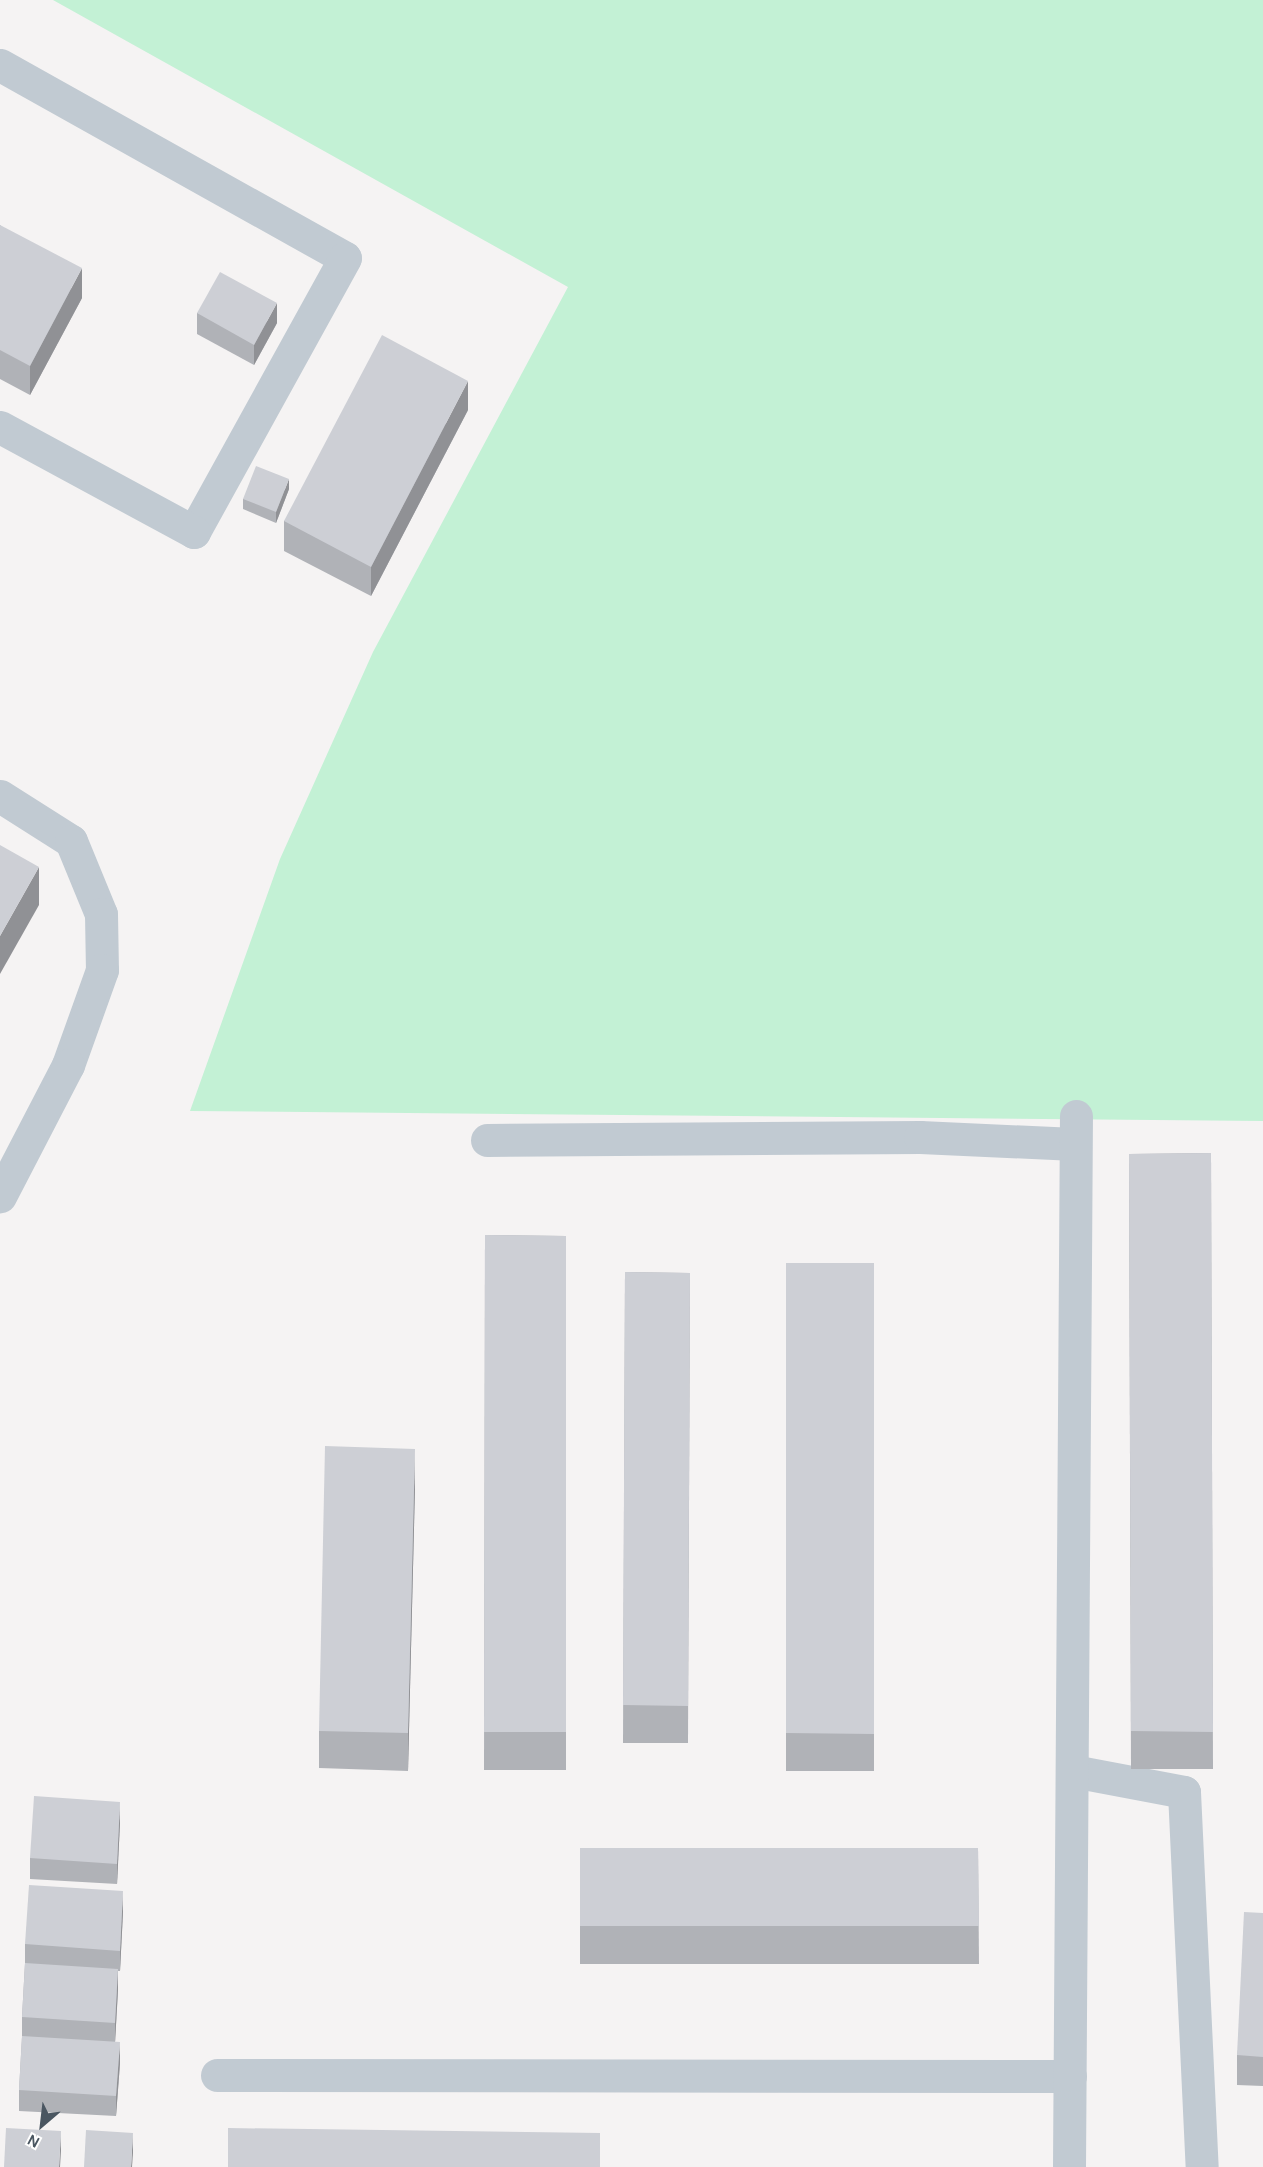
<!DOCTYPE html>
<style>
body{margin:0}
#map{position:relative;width:1263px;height:2167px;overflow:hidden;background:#f5f3f3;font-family:Karla,sans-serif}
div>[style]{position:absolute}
.green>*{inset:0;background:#c3f1d5}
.minor>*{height:33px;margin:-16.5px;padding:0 16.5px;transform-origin:16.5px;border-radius:16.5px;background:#c1cad2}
.wall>*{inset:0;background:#b0b2b7}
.shaded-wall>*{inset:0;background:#909195}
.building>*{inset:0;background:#cdcfd5}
span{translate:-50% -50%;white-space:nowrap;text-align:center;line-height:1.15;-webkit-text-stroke:5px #fff;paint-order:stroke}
.north{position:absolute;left:12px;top:2095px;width:60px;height:60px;-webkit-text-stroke:4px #fff;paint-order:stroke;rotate:208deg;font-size:16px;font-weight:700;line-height:24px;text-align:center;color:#4a5661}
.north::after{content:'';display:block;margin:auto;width:21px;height:27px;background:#4a5661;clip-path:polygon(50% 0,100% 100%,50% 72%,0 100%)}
</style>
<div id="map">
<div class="green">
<div style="clip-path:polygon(53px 0,1263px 0,1263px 1121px,190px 1111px,280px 859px,373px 652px,568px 287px)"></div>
</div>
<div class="minor">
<div style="left:0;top:65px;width:395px;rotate:29.2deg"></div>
<div style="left:345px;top:258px;width:313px;rotate:118.9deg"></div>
<div style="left:194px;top:532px;width:221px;rotate:-151.6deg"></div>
<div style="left:0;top:796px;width:84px;rotate:32.4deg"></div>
<div style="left:71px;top:841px;width:79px;rotate:67.7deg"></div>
<div style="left:101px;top:914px;width:56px;rotate:89deg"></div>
<div style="left:102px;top:970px;width:101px;rotate:109.7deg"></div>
<div style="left:68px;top:1065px;width:148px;rotate:117.4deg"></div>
<div style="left:487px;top:1140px;width:433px;rotate:-0.4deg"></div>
<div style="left:920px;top:1137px;width:155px;rotate:2.6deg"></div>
<div style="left:1073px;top:1771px;width:113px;rotate:10.7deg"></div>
<div style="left:1184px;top:1792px;width:375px;rotate:87.3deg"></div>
<div style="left:217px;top:2075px;width:853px;rotate:0.07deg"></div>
<div style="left:1069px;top:2167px;width:1051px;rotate:-89.62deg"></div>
</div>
<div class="wall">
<div style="clip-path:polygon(0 225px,82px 298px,30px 395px,0 379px)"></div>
<div style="clip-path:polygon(197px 313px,277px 323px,254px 365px,197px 334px)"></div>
<div style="clip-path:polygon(468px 410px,371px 596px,284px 551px,284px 521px)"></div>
<div style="clip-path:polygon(289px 489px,276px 523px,243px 509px,243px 499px)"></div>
<div style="clip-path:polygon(1211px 1153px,1213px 1769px,1131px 1769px,1129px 1154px)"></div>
<div style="clip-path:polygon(485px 1235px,566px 1236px,566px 1770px,484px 1770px)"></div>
<div style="clip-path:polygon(786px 1263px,874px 1263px,874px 1771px,786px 1771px)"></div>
<div style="clip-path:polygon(625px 1272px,690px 1273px,688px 1743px,623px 1743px)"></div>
<div style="clip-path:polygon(415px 1487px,408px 1771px,319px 1768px,319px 1731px)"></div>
<div style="clip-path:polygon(120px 1823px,117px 1884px,30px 1879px,30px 1858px)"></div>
<div style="clip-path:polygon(580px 1848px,978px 1848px,979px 1964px,580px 1964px)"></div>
<div style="clip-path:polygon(123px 1912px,120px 1971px,118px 1971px,118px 1990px,115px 2042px,120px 2063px,116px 2116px,19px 2111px,19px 2090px,22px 2037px,22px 2017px,25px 1963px,25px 1944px)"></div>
<div style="clip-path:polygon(1263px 1913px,1263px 2086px,1237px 2085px,1237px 2055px)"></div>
</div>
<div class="shaded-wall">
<div style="clip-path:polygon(82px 268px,82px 298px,30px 395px,30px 366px)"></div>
<div style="clip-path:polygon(277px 303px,277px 323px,254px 365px,254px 345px)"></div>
<div style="clip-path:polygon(468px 381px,468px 410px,371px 596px,371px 567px)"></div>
<div style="clip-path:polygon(289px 479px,289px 489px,276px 523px,276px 512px)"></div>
<div style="clip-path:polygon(39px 867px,39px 905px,0 974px,0 936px)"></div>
<div style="clip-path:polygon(415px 1449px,415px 1487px,408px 1771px,408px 1733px)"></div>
<div style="clip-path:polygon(120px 1802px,120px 1823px,117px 1884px,117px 1864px)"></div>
<div style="clip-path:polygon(123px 1891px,123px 1912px,120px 1971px,120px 1951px)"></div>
<div style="clip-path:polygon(118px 1969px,118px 1990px,115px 2043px,115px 2023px)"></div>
<div style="clip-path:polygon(120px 2042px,120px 2063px,116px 2116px,116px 2096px)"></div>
<div style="clip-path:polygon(61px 2131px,61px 2151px,60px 2167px,59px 2167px)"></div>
<div style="clip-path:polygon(133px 2133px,133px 2153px,132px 2167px,131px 2167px)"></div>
</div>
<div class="building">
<div style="clip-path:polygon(0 225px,82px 268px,30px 366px,0 350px)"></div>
<div style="clip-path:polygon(220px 272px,277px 303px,254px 345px,197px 313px)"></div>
<div style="clip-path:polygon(382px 335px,468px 381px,371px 567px,284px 521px)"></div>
<div style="clip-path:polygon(256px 466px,289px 479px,276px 512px,243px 499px)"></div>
<div style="clip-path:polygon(0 845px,39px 867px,0 936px)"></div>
<div style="clip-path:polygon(1211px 1153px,1213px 1732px,1131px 1731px,1129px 1154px)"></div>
<div style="clip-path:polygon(485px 1235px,566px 1236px,566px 1732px,484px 1732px)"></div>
<div style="clip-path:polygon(786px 1263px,874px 1263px,874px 1734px,786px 1733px)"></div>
<div style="clip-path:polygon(625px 1272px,690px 1273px,688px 1706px,623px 1705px)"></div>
<div style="clip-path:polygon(325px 1446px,415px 1449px,408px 1733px,319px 1731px)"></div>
<div style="clip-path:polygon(34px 1796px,120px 1802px,117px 1864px,30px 1858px)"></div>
<div style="clip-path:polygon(580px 1848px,978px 1848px,979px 1926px,580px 1926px)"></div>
<div style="clip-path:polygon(29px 1885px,123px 1891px,120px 1951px,25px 1944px)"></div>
<div style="clip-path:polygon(1244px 1912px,1263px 1913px,1263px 2057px,1237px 2055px)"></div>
<div style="clip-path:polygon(25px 1963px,118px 1969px,115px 2023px,22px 2017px)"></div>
<div style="clip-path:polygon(22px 2036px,120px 2042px,116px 2096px,19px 2090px)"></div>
<div style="clip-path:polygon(6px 2128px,61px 2131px,59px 2167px,4px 2167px)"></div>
<div style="clip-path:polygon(228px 2128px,600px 2133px,600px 2167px,228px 2167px)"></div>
<div style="clip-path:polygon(86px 2130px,133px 2133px,131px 2167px,84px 2167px)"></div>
</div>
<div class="north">N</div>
</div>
